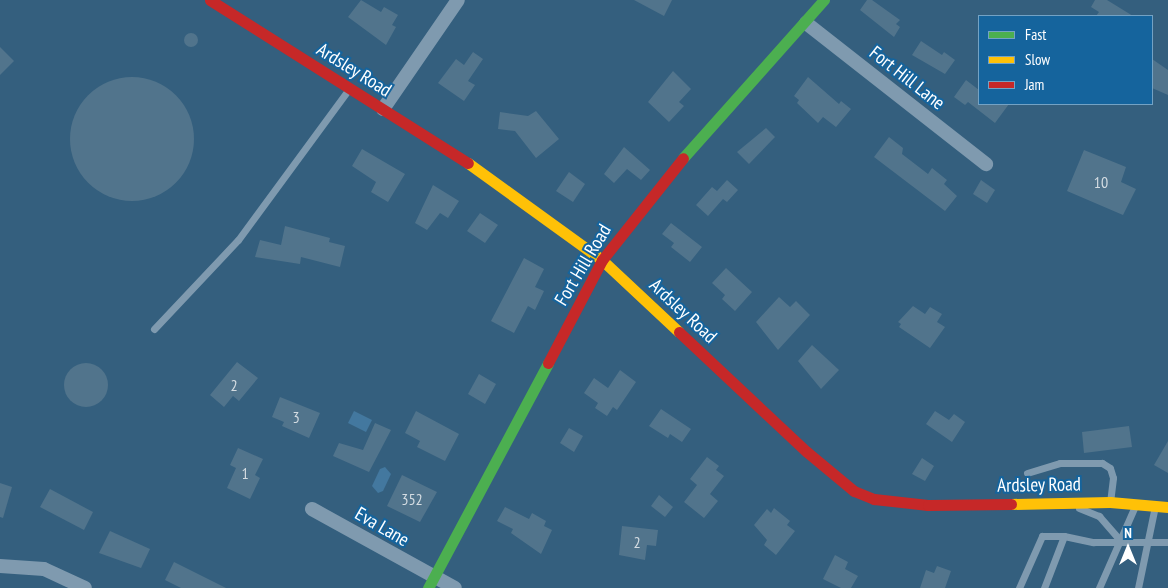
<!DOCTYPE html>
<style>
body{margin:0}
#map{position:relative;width:1168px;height:588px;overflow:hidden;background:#345f7e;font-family:"PT Sans Narrow",sans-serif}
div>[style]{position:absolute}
.water>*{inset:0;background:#43789f}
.building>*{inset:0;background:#51748c}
.round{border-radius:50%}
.lane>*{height:7px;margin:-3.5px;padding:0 3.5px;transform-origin:3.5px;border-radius:3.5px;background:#7f9aaf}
.street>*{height:14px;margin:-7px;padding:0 7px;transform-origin:7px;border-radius:7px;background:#7f9aaf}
.fast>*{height:11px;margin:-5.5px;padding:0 5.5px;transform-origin:5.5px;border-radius:5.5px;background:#4caf50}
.slow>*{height:11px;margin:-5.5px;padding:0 5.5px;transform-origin:5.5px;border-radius:5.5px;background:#ffc107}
.jam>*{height:11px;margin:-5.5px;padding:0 5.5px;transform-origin:5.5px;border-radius:5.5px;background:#c62828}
span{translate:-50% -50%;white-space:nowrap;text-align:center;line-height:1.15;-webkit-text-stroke:4px #15649d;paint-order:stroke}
.number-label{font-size:16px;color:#d4dce2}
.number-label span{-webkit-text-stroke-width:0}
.street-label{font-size:19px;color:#fff}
.legend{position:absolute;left:978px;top:15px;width:175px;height:90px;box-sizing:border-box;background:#15649d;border:1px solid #73a2c4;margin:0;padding:6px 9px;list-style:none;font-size:15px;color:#fff}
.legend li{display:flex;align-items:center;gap:10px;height:25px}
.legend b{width:25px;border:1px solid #73a2c4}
.north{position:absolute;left:1103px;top:523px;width:50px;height:50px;-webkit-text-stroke:4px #15649d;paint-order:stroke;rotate:0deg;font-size:14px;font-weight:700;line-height:20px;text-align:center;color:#fff}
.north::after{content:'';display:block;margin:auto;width:18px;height:22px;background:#fff;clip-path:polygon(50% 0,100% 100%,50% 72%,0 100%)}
</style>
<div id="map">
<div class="water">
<div style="clip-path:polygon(354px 411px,372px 420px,366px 432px,348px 423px)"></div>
<div style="clip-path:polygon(385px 467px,391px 474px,383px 491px,378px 493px,372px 486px,380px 469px)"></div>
</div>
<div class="building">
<div style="clip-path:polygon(361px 0,381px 12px,384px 7px,398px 15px,392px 25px,396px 27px,386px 45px,348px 17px)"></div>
<div style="clip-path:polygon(634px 0,672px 0,664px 16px)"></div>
<div style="clip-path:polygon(867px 0,872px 0,900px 20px,896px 24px,900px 27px,894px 37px,860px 10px)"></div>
<div style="clip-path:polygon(1095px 0,1107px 0,1133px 16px,1096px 16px,1099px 12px,1091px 7px)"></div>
<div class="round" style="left:184px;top:33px;width:14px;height:14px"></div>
<div style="clip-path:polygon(921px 41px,942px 55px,944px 52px,955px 60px,945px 74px,912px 55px)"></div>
<div style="clip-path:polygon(0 47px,14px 61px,0 75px)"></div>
<div style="clip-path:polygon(473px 52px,483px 59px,468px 81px,475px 85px,464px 101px,438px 83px,456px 59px,464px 65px)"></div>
<div style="clip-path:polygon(1152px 59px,1168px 70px,1168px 95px,1152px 88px)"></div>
<div style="clip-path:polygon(673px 71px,691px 89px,679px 102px,684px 106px,669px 122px,648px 102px)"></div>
<div class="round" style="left:70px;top:77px;width:124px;height:124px"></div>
<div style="clip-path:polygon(808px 77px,839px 104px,841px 101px,851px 109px,836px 127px,823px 117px,818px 123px,797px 103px,799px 100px,794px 96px)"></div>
<div style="clip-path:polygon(966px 80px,979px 90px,979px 104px,1009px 104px,995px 123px,968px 102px,965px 105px,954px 97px)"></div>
<div style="clip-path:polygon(536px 111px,559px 139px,536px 158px,515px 131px,498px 129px,500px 112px,528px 116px)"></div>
<div style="clip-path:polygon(766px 128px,775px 137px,749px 164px,737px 152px)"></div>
<div style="clip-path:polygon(889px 137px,903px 148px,902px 154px,928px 174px,932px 168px,947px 180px,944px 184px,957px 196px,945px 211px,874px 157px)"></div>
<div style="clip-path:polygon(624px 147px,650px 170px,641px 180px,627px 169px,614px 183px,604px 174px)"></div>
<div style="clip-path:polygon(362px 149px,405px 174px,388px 202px,371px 192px,376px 182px,352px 166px)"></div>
<div style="clip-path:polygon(1084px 150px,1126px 167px,1121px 182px,1136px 189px,1123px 215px,1067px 191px)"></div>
<div style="clip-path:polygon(569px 172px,585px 184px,573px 202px,556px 191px)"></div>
<div style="clip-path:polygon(727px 180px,738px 190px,727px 202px,723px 199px,708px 216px,696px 205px,712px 187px,717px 191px)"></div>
<div style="clip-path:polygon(981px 180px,995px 190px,987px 203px,973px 194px)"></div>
<div style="clip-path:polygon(433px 185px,459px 201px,448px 218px,440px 213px,427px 230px,415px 223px)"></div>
<div style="clip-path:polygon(480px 213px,498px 225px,485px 243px,467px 231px)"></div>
<div style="clip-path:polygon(671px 223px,702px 247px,690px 262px,671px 247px,674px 243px,662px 234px)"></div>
<div style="clip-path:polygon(285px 226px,330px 238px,329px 242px,345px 246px,340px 267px,301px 257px,300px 264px,255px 257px,260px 240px,281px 245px)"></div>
<div style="clip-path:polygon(524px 258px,544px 269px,535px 287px,544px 291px,535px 310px,528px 306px,514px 333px,491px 321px)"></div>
<div style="clip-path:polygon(726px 268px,752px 292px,735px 311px,722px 299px,725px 295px,712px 283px)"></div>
<div style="clip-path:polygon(779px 297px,790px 307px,796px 301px,810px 315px,778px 350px,756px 322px)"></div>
<div style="clip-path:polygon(913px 306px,925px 314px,930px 307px,942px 314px,937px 322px,945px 327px,930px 348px,899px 327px,901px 324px,898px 322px)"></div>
<div style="clip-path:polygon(812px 345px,839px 370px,821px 389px,798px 361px)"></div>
<div style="clip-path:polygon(237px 362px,258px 378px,239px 401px,233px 396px,224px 407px,210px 395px)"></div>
<div class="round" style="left:64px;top:363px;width:44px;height:44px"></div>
<div style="clip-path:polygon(620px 370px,636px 382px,617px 410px,613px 407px,607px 416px,595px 408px,598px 403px,584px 393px,594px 378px,608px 388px)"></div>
<div style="clip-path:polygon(479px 374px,496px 384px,485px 404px,468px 394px)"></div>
<div style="clip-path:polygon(280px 397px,320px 413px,309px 438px,282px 426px,284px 422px,272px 417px)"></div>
<div style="clip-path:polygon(661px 409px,691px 429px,682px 442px,670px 434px,668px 438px,649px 426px)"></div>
<div style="clip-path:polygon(416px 411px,459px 434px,445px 461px,417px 447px,420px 441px,405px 433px)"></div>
<div style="clip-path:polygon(935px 411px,949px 420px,954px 414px,965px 422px,952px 442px,926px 424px)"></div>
<div style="clip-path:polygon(375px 423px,391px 430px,369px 472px,333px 456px,339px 443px,363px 450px)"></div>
<div style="clip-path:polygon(1129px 426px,1132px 447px,1084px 453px,1082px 432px)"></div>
<div style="clip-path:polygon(569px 428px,583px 436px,574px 452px,560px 443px)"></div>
<div style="clip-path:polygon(1168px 441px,1168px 473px,1154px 465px)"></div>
<div style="clip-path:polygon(238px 448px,263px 459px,255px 475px,260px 478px,250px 499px,227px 488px,236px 468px,230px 465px)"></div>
<div style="clip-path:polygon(707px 457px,719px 466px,716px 470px,724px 476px,710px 494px,718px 501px,704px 518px,684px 502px,697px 485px,690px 479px)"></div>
<div style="clip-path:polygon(922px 458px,934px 466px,925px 481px,912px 474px)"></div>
<div style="clip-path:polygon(402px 475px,437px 492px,420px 522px,387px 506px)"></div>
<div style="clip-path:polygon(0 483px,12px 487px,3px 518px,0 517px)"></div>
<div style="clip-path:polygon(50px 489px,93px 512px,84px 530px,40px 507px)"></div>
<div style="clip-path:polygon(659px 495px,673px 507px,665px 517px,651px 506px)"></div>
<div style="clip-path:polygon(505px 507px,529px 519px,532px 513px,546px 521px,544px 526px,552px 530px,541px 554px,511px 533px,513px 529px,497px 521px)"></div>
<div style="clip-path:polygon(774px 508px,790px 521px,787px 525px,795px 531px,776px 555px,764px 545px,767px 540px,754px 525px,767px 509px,771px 513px)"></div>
<div style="clip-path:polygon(622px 526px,658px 530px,656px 546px,647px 545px,645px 560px,619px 555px)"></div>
<div style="clip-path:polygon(110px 531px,150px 549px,141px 568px,99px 553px)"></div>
<div style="clip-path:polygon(835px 555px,848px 562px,845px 569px,858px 576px,851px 588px,841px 588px,823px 579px)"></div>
<div style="clip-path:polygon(174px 562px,226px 588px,181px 588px,165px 580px)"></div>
<div style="clip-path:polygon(937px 566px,951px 571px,945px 588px,920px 588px,926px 570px,934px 573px)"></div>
</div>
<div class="lane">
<div style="left:154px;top:329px;width:122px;rotate:-46.7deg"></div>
<div style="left:238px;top:240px;width:187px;rotate:-53.7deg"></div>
<div style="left:1027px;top:473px;width:34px;rotate:-17deg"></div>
<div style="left:1060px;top:463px;width:42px"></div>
<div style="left:1102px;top:463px;width:9px;rotate:32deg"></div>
<div style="left:1110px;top:468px;width:10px;rotate:73deg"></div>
<div style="left:1113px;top:478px;width:23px;rotate:97deg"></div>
<div style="left:1079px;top:508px;width:22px;rotate:22deg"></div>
<div style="left:1099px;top:516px;width:30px;rotate:49deg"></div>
<div style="left:1064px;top:536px;width:30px;rotate:12deg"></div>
<div style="left:1093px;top:542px;width:75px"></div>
<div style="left:1019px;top:588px;width:57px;rotate:-66.1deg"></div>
<div style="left:1042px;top:536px;width:22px"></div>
<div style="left:1064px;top:536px;width:56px;rotate:111deg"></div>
<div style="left:1099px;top:588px;width:90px;rotate:-66.3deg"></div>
<div style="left:1138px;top:588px;width:84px;rotate:-78.3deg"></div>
</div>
<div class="street">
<div style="left:806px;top:23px;width:229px;rotate:38.1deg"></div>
<div style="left:383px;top:109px;width:132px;rotate:-55.5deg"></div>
<div style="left:312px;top:509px;width:163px;rotate:28.9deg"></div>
<div style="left:0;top:566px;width:44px;rotate:3.9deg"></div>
<div style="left:44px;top:569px;width:45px;rotate:24.9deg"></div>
</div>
<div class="fast">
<div style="left:683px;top:158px;width:212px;rotate:-48.3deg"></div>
<div style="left:428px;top:588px;width:255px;rotate:-61.9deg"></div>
</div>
<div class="slow">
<div style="left:468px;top:163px;width:165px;rotate:35.9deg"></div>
<div style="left:602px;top:260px;width:105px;rotate:43.1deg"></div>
<div style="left:1011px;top:504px;width:99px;rotate:-1.2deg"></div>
<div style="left:1110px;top:502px;width:58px;rotate:4.9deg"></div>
</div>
<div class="jam">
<div style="left:210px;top:0;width:305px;rotate:32.3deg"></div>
<div style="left:679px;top:332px;width:175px;rotate:43.2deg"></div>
<div style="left:807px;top:452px;width:61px;rotate:39.7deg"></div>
<div style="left:854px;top:491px;width:22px;rotate:22deg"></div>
<div style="left:874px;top:499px;width:54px;rotate:6.3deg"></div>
<div style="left:928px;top:505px;width:83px;rotate:-0.7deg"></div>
<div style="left:548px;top:363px;width:116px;rotate:-62.3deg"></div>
<div style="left:602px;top:260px;width:130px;rotate:-51.5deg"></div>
</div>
<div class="number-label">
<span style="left:1101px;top:182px">10</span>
<span style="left:234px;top:385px">2</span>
<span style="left:296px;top:417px">3</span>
<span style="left:245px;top:473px">1</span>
<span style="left:412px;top:499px">352</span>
<span style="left:637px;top:542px">2</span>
</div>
<div class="street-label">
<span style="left:354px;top:70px;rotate:32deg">Ardsley Road</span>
<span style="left:907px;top:78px;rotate:38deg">Fort Hill Lane</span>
<span style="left:583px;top:265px;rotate:-59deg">Fort Hill Road</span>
<span style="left:683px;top:311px;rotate:43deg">Ardsley Road</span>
<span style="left:1039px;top:485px;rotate:-1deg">Ardsley Road</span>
<span style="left:382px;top:527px;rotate:30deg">Eva Lane</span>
</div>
<ul class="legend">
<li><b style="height:6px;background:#4caf50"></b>Fast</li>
<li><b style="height:6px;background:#ffc107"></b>Slow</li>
<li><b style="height:6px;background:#c62828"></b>Jam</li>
</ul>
<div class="north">N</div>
</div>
